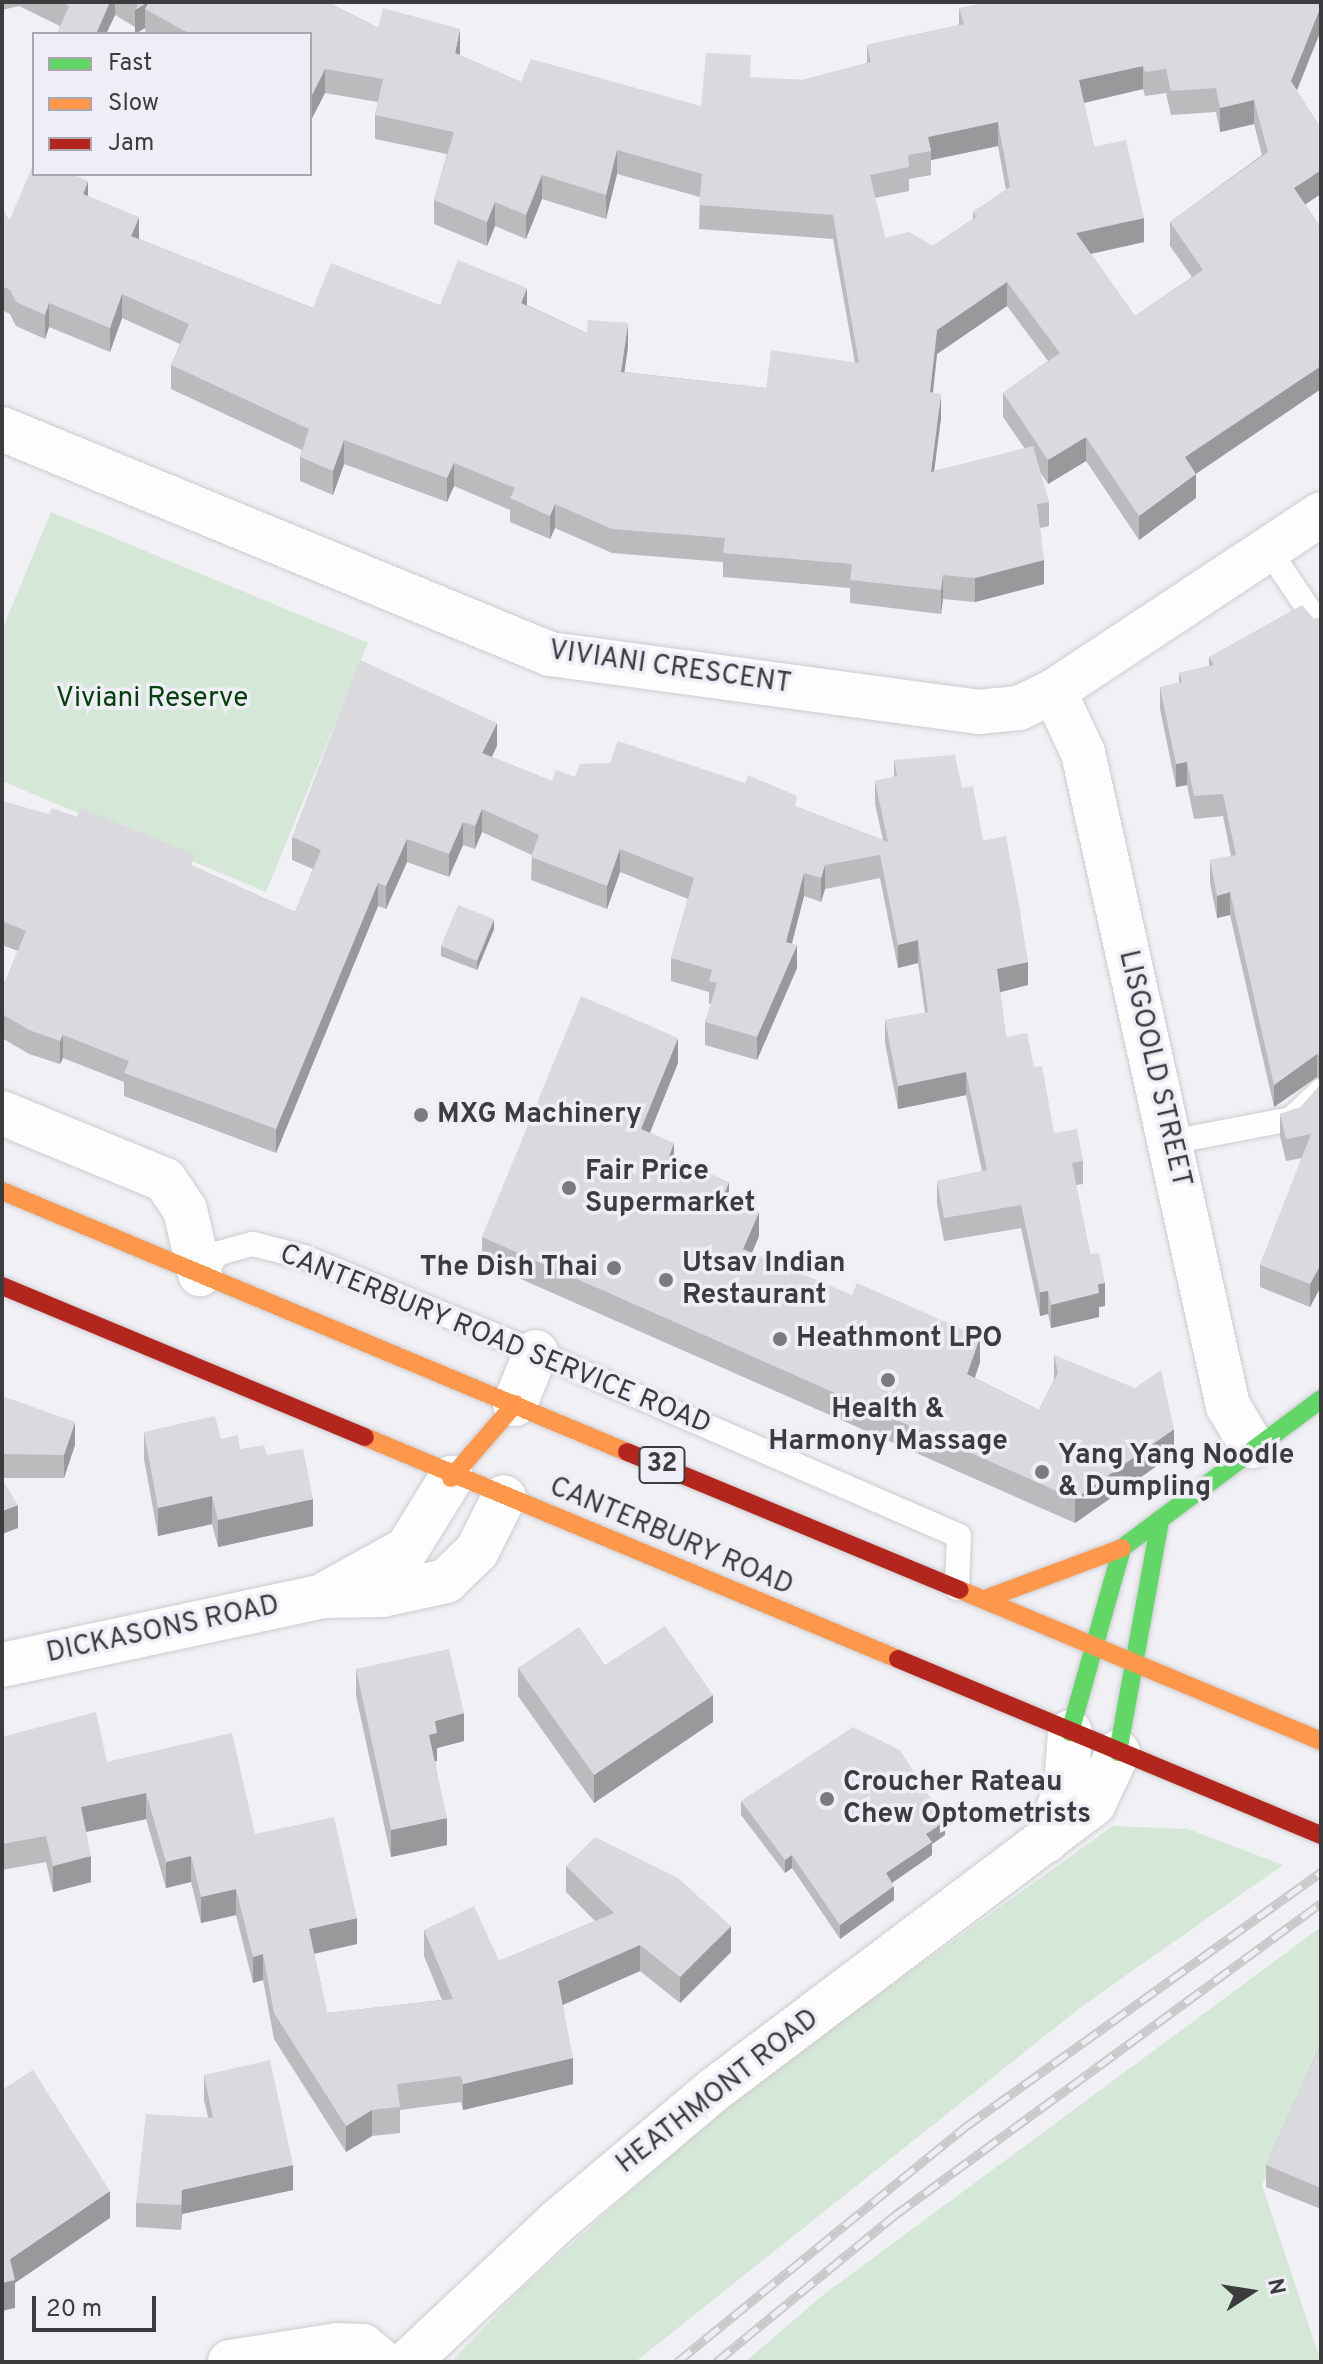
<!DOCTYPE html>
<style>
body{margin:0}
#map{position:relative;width:1323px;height:2364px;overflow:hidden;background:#f0f0f5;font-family:Overpass,sans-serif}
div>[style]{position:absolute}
.green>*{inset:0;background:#d5e7d7}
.roads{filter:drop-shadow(0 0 2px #ccccd0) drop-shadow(0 0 2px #ccccd0)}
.lane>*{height:24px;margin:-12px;padding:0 12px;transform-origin:12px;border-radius:12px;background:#fdfdfe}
.street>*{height:44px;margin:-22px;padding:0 22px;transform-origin:22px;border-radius:22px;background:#fdfdfe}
.fast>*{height:18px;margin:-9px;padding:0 9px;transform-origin:9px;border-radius:9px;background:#63d668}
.slow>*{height:18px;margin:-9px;padding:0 9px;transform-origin:9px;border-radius:9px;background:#ff974d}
.jam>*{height:18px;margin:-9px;padding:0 9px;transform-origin:9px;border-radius:9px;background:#b3261e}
.rail>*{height:9px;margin-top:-4.5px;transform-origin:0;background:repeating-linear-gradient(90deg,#efeef7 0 18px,#c9c9ca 0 36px);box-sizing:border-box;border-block:2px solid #c9c9ca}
.wall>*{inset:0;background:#bbbbbe}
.shaded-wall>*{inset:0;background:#99989b}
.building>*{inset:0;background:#dad9dd}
.dots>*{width:22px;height:22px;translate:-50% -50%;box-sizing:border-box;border:4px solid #efeef7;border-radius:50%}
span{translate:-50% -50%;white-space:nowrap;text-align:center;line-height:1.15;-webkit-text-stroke:7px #efeef7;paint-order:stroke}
.shield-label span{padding:2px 6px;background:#efeef7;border:2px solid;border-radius:6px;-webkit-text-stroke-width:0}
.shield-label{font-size:26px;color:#3c3c3f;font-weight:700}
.street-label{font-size:28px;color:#3c3c3f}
.park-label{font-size:28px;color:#04400c}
.poi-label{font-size:28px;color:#3c3c3f;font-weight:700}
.left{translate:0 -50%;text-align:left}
.right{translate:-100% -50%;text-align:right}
.frame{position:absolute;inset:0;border:4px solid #3c3c3f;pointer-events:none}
.legend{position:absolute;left:32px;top:32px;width:280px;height:144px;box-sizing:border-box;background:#efeef7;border:2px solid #a7a7ad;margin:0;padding:10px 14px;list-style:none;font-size:24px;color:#3c3c3f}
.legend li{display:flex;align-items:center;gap:16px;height:40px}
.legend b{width:40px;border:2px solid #a7a7ad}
.north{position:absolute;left:1211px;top:2252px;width:80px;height:80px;-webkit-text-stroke:6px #efeef7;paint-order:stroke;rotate:78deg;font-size:22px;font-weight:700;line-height:32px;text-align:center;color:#3c3c3f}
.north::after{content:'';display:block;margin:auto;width:28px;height:36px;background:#3c3c3f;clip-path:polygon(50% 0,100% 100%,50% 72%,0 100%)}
.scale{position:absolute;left:32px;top:2296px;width:124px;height:36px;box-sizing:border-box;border:4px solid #3c3c3f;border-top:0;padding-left:10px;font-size:24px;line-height:28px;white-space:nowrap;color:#3c3c3f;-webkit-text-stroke:6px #efeef7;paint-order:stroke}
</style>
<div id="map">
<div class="green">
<div style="clip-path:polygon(51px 512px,368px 643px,266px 892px,2px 781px,2px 630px)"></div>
<div style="clip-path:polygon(1113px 1826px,1188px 1829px,1283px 1865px,1081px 2007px,635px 2362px,451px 2362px,521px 2289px,736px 2097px)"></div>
<div style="clip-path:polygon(1321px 1927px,1321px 2052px,1262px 2185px,1321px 2362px,745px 2362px,823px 2295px)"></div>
</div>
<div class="roads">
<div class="lane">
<div style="left:1268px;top:549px;width:95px;rotate:56.1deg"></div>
<div style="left:1171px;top:1142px;width:122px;rotate:-10.9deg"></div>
<div style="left:1291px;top:1119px;width:41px;rotate:-43deg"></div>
<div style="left:200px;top:1274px;width:28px;rotate:-48deg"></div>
<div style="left:219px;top:1253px;width:35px;rotate:-15deg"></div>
<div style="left:253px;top:1244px;width:53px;rotate:14.3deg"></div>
<div style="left:304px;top:1257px;width:251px;rotate:22.3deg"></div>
<div style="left:536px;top:1352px;width:461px;rotate:23.5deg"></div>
<div style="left:959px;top:1536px;width:52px;rotate:92.2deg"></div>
</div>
<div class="street">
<div style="left:2px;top:429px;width:592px;rotate:22.32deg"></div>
<div style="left:550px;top:654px;width:432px;rotate:7.7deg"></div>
<div style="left:978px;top:712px;width:41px;rotate:-5.6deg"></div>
<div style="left:1019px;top:708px;width:39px;rotate:-26deg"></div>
<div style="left:1054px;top:691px;width:320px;rotate:-33.5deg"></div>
<div style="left:1054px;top:691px;width:68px;rotate:64.9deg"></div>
<div style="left:1083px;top:753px;width:669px;rotate:77.48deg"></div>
<div style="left:1228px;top:1406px;width:47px;rotate:59deg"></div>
<div style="left:2px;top:1113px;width:176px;rotate:22.3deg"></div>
<div style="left:165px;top:1180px;width:36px;rotate:56deg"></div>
<div style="left:185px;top:1210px;width:66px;rotate:76.8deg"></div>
<div style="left:515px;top:1404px;width:56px;rotate:-68deg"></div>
<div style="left:329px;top:1592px;width:89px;rotate:-28.9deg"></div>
<div style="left:407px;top:1549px;width:84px;rotate:-58.2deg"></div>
<div style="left:2px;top:1665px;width:329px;rotate:-12.1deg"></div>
<div style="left:324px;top:1596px;width:58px;rotate:-1deg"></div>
<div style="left:382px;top:1595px;width:66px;rotate:-12.3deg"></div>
<div style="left:446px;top:1581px;width:43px;rotate:-44.1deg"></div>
<div style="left:477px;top:1551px;width:60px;rotate:-63.4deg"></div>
<div style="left:1046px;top:1841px;width:57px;rotate:-69.3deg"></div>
<div style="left:1066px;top:1788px;width:56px;rotate:-85.9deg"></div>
<div style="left:230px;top:2362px;width:108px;rotate:-9deg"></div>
<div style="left:337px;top:2345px;width:26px;rotate:2deg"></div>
<div style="left:363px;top:2346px;width:25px;rotate:40deg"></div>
<div style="left:408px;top:2362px;width:204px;rotate:-43.2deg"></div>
<div style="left:557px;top:2222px;width:207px;rotate:-40.1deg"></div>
<div style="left:715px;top:2089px;width:475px;rotate:-37deg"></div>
<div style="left:1094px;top:1803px;width:56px;rotate:-64.8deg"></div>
</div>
<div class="fast">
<div style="left:1070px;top:1732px;width:191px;rotate:-74.2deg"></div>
<div style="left:1122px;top:1548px;width:249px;rotate:-36.8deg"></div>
<div style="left:1118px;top:1752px;width:236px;rotate:-79.7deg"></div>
</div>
<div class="slow">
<div style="left:2px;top:1191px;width:677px;rotate:22.67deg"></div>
<div style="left:365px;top:1437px;width:577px;rotate:22.61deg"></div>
<div style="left:451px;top:1478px;width:98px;rotate:-49.1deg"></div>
<div style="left:960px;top:1590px;width:391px;rotate:22.7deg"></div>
<div style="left:985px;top:1599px;width:146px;rotate:-20.4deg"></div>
</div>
<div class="jam">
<div style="left:2px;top:1286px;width:393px;rotate:22.6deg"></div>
<div style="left:627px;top:1452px;width:360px;rotate:22.5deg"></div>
<div style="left:898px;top:1659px;width:458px;rotate:22.6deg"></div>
</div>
</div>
<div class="rail">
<div style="left:677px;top:2362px;width:372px;rotate:-39.2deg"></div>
<div style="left:965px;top:2127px;width:438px;rotate:-35.6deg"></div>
<div style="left:716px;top:2362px;width:232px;rotate:-39.4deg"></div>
<div style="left:895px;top:2215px;width:528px;rotate:-36.22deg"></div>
</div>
<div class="wall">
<div style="clip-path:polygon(evenodd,2px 2px,328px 2px,378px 28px,459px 55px,521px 82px,701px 106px,751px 78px,803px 80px,867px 63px,867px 45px,959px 25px,959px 8px,1321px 2px,1321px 30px,1297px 90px,1305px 204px,1321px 228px,1321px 389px,1196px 474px,1196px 498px,1139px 540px,1086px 461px,1048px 484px,1040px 472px,1049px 502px,1049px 526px,1040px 528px,1044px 584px,975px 602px,943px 599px,941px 614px,850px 603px,850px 588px,723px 577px,723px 562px,612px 553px,555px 528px,550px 539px,510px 522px,510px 510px,454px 486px,447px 502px,344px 464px,333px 495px,300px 481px,300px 457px,302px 450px,171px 389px,171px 365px,180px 344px,122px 318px,110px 352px,49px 327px,45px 339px,16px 326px,10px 314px,2px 310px,2px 208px,9px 221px,88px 196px,139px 239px,313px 308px,527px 305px,587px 333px,628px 347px,624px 372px,766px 388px,855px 363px,833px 239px,699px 229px,700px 197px,617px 174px,606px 219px,542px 199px,526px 239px,495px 226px,487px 246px,434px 224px,434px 200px,447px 154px,375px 139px,375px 115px,378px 102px,325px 93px,310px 122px,310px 34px,146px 34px,145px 28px,135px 34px,135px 27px,115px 15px,106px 34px,57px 34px,60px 26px,19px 6px,2px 10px,2px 2px,1143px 89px,1145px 96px,1166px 93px,1171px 115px,1216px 112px,1220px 132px,1254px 124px,1262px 155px,1170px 222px,1170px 246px,1192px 277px,1135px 316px,1091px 254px,1144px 242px,1094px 147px,1084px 103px,1143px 89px,2px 2px,998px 146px,1006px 190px,973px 212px,973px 219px,933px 246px,885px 238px,875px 198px,909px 191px,909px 179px,931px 175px,931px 160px,998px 146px,2px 2px,1007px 306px,1048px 361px,1003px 393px,1003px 417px,1025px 449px,934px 471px,941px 418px,933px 393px,937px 354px,1007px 306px)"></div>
<div style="clip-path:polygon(1321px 618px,1321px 1079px,1317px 1077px,1274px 1107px,1230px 915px,1217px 918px,1210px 883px,1210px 860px,1231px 856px,1223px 816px,1194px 819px,1187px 785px,1176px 787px,1160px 709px,1160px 687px,1179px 683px,1179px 673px,1209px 666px,1209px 657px,1314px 619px)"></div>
<div style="clip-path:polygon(497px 746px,492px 757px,552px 781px,575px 777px,797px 807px,883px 840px,875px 804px,875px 781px,894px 777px,894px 760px,962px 788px,983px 841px,1028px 985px,1000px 992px,1006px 1037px,1034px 1067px,1054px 1133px,1083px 1161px,1083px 1184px,1076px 1185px,1090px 1254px,1105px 1306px,1099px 1307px,1099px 1317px,1051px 1328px,1048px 1314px,1040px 1316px,1021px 1228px,944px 1241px,937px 1204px,937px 1181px,982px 1171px,966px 1095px,898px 1109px,885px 1043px,885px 1020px,925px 1013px,918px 963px,898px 968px,880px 878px,825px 889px,821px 902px,804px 896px,792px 944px,797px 968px,757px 1060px,705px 1045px,705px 1022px,711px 1004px,709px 1004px,709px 992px,671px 981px,671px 958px,688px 899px,620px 872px,607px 909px,531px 880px,532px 855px,482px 832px,475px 849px,463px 845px,449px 877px,407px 862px,386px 909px,378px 906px,276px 1153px,124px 1096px,124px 1082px,63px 1058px,60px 1064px,29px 1054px,2px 1038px,2px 989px,18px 951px,2px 945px,2px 801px,195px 867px,295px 912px,313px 869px,292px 860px,292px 837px)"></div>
<div style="clip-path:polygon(494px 929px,477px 970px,441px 956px,441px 946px)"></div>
<div style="clip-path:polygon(678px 1063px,650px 1133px,674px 1158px,729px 1199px,759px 1236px,752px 1253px,980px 1362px,975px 1378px,1039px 1410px,1054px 1380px,1054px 1355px,1174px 1454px,1075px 1523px,482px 1262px,482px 1237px)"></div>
<div style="clip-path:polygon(1321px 1084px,1321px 1289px,1320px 1288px,1310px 1307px,1260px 1287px,1260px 1265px,1302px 1158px,1286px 1161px,1280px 1136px,1280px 1114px,1301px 1107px)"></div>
<div style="clip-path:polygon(2px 1396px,75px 1445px,64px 1478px,2px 1478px)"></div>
<div style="clip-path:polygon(144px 1432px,221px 1439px,240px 1449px,267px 1455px,313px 1526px,218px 1547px,212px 1524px,158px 1536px,144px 1459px)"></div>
<div style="clip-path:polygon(605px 1665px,713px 1722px,594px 1803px,518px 1696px,518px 1668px)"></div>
<div style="clip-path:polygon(356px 1669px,464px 1741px,437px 1748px,437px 1761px,435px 1761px,447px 1845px,391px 1857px,356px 1696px)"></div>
<div style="clip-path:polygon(2px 1737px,107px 1762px,255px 1834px,357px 1944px,314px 1953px,327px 2013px,442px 2000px,424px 1956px,424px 1930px,499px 1961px,595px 1921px,566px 1892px,566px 1866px,731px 1952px,680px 2003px,640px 1971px,563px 2005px,573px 2084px,463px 2110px,461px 2102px,400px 2110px,400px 2133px,372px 2136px,346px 2152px,274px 2039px,263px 1980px,253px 1983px,236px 1915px,201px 1923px,191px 1882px,166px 1888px,146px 1819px,86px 1832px,91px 1882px,53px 1892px,46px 1862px,2px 1870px)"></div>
<div style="clip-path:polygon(741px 1801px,945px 1835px,932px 1844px,932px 1855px,892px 1883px,894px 1900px,840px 1939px,792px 1868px,785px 1873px,741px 1815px)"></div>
<div style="clip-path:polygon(1321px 2043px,1321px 2209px,1266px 2187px,1266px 2165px)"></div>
<div style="clip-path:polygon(204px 2075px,293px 2190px,182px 2214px,181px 2230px,136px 2227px,136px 2203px,208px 2117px,204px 2100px)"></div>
</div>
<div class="shaded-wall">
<div style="clip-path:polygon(110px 2px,115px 2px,115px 15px,106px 34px,96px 34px)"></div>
<div style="clip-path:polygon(148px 2px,149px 2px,145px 9px,145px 28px,135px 34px,135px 10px)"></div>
<div style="clip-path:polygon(1321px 6px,1321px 30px,1291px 105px,1291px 81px)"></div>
<div style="clip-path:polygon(460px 29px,460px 53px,455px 77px,455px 53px)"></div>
<div style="clip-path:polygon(1143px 66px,1143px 89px,1079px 104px,1079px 80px)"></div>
<div style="clip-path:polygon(325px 69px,325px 93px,310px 122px,310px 99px)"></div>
<div style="clip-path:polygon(1254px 100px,1254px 124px,1220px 132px,1220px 108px)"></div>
<div style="clip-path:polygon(998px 122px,998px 146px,931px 160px,931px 151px,928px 137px)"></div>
<div style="clip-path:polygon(617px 150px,617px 174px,606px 219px,606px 195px)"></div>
<div style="clip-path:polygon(1321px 170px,1321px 194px,1294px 212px,1294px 188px)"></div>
<div style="clip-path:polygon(542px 175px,542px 199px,526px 239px,526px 215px)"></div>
<div style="clip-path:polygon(88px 181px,88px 205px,83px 194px)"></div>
<div style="clip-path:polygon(495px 202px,495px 226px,487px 246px,487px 222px)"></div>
<div style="clip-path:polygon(139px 217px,139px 241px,131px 236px)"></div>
<div style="clip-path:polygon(1144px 218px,1144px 242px,1076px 257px,1076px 233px)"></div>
<div style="clip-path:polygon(1007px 282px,1007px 306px,937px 354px,930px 416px,930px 392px,937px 330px)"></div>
<div style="clip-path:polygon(527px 288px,527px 312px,521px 303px)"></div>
<div style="clip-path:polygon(122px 294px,122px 318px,110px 352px,110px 328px)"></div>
<div style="clip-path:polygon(49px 303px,49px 327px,45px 339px,45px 315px)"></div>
<div style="clip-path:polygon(628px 323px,628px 347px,621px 396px,621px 372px)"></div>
<div style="clip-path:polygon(1321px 366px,1321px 389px,1185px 481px,1185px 457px)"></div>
<div style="clip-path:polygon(941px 394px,941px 418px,931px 495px,931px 472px)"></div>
<div style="clip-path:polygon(1086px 437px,1086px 461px,1048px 484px,1048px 460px)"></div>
<div style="clip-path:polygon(344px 440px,344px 464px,333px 495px,333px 471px)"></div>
<div style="clip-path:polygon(454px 463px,454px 486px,447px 502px,447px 478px)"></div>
<div style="clip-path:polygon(1196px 474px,1196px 498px,1139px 540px,1139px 516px)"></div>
<div style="clip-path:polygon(555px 504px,555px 528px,550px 539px,550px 516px)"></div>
<div style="clip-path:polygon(1044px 560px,1044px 584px,975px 602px,975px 578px)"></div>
<div style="clip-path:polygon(943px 575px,943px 599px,941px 614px,941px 590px)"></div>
<div style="clip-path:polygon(497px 723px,497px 746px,482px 776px,482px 753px)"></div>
<div style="clip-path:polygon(1187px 762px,1187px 785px,1176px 787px,1176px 764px)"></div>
<div style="clip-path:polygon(482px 809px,482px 832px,475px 849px,475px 826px)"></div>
<div style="clip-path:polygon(463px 822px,463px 845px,449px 877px,449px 854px)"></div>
<div style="clip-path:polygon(407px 839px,407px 862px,386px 909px,386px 886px)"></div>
<div style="clip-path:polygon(620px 849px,620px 872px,607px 909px,607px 886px)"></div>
<div style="clip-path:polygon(825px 865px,825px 889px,821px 902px,821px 878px)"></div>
<div style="clip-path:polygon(804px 873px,804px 896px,786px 965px,786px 942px)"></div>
<div style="clip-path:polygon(378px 883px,378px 906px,276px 1153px,276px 1129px)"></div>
<div style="clip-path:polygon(1230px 892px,1230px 915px,1217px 918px,1217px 896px)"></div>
<div style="clip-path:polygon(494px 919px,494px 929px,477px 970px,477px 961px)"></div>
<div style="clip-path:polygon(918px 940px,918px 963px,898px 968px,898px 945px)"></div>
<div style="clip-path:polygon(797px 945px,797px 968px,757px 1060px,757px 1037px)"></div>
<div style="clip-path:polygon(1028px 962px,1028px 985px,997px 993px,997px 969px)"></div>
<div style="clip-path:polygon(63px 1035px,63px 1058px,60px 1064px,60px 1041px)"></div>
<div style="clip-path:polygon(678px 1038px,678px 1063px,641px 1154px,641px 1129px)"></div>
<div style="clip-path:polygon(1317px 1054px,1317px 1077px,1274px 1107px,1274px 1085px)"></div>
<div style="clip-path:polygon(966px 1072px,966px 1095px,898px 1109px,898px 1086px)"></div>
<div style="clip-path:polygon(674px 1143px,674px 1168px,669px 1156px)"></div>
<div style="clip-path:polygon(729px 1182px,729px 1207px,723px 1197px)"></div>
<div style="clip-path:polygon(759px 1212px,759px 1236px,743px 1274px,743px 1249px)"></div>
<div style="clip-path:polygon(1320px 1266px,1320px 1288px,1310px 1307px,1310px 1284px)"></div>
<div style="clip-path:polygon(1105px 1283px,1105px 1306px,1099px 1307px,1099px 1317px,1051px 1328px,1051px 1305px,1098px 1284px)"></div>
<div style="clip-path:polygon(1048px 1291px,1048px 1314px,1040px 1316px,1040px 1292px)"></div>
<div style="clip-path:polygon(980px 1337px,980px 1362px,967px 1399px,967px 1374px)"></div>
<div style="clip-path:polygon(75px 1422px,75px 1445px,64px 1478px,64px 1455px)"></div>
<div style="clip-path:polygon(1174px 1429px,1174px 1454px,1075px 1523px,1075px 1499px)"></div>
<div style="clip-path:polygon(212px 1496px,212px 1524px,158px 1536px,158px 1508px)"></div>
<div style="clip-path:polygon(313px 1499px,313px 1526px,218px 1547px,218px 1520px)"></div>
<div style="clip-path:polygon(18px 1505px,18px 1528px,2px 1534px,2px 1511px)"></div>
<div style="clip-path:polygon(713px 1695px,713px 1722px,594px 1803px,594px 1775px)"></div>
<div style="clip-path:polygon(464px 1713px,464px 1741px,437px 1748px,437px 1761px,429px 1763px,429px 1735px,435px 1721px)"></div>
<div style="clip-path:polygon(146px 1793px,146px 1819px,81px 1833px,81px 1807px)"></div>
<div style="clip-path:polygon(447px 1818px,447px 1845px,391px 1857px,391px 1830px)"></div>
<div style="clip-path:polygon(945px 1821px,945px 1835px,932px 1844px,932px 1855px,886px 1887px,886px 1873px,926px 1834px)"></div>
<div style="clip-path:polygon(792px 1855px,792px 1868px,785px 1873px,785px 1860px)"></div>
<div style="clip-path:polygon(91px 1856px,91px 1882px,53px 1892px,53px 1866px)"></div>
<div style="clip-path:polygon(191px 1856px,191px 1882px,166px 1888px,166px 1862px)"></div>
<div style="clip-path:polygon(894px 1886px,894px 1900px,840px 1939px,840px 1925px)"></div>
<div style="clip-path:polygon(236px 1889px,236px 1915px,201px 1923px,201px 1897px)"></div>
<div style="clip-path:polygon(357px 1918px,357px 1944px,309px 1955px,309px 1929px)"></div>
<div style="clip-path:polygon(731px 1926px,731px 1952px,680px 2003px,680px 1977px)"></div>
<div style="clip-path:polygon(640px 1945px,640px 1971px,558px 2007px,558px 1981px)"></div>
<div style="clip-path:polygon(263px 1954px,263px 1980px,253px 1983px,253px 1957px)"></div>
<div style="clip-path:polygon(573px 2058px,573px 2084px,463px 2110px,463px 2084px)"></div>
<div style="clip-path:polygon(372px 2110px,372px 2136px,346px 2152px,346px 2126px)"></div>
<div style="clip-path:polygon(293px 2165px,293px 2190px,182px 2214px,181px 2230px,182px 2190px)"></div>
<div style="clip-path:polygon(110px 2191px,110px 2218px,15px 2283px,15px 2308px,2px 2311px,2px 2283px,10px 2259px)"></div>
</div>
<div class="building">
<div style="clip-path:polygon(61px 2px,110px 2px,96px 34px,57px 34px,69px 6px)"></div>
<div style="clip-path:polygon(133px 2px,148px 2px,135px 10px,138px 5px)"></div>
<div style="clip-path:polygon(evenodd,149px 2px,328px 2px,378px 28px,383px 8px,460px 29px,455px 53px,521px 82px,531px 59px,701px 106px,706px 53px,751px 55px,750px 77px,803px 80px,871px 62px,867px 45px,964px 24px,959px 8px,989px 2px,1321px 2px,1321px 6px,1291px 81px,1321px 128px,1321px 170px,1294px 188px,1321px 228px,1321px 366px,1185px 457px,1196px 474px,1139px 516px,1086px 437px,1048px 460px,1003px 393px,1060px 353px,1007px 282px,937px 330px,930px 392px,941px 394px,931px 472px,1033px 446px,1049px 502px,1037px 504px,1044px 560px,975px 578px,943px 575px,941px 590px,850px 580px,852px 564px,723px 553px,725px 538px,612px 529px,555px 504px,550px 516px,510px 498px,515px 488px,454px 463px,447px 478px,344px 440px,333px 471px,300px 457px,309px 429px,171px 365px,189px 324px,122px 294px,110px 328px,49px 303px,45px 315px,16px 302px,10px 290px,2px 286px,2px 208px,9px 221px,34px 163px,34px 174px,72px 174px,88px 181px,83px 194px,139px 217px,131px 236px,313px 308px,331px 263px,440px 305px,458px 260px,527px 288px,521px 303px,587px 333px,588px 320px,628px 323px,621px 372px,766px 388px,771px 350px,859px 363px,833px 215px,699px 205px,702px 174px,617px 150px,606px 195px,542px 175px,526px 215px,495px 202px,487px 222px,434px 200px,454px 132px,375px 115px,383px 79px,325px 69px,310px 99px,310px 34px,190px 34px,145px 9px,149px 2px,1143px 66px,1145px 72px,1166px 69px,1171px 91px,1216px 88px,1220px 108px,1254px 100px,1268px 152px,1170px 222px,1203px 270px,1135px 316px,1076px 233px,1144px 218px,1126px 140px,1094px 147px,1079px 80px,1143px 66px,149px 2px,998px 122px,1010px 187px,973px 212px,976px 217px,933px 246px,909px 232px,885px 238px,870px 175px,909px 167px,908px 155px,931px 151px,928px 137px,998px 122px)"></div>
<div style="clip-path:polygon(1302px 605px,1314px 619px,1321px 618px,1321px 1057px,1317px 1054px,1274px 1085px,1230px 892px,1217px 896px,1210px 860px,1236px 855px,1223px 794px,1194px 796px,1187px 762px,1176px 764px,1160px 687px,1182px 682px,1179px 673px,1214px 665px,1209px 657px)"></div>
<div style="clip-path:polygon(360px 660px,497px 723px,482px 753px,552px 781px,556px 770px,575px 777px,580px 764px,610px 763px,618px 741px,745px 783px,748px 775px,797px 796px,795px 806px,888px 842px,875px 781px,897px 776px,894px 760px,955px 755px,962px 788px,973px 786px,983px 841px,1006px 836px,1019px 905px,1028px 962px,997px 969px,1006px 1037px,1027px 1033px,1034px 1067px,1042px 1066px,1054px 1133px,1077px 1129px,1083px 1161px,1072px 1163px,1090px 1254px,1099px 1253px,1105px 1283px,1098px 1284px,1099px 1293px,1051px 1305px,1048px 1291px,1040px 1292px,1021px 1205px,944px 1218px,937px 1181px,987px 1170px,966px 1072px,898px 1086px,885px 1020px,928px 1012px,918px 940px,898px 945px,880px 855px,825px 865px,821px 878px,804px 873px,786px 942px,797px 945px,757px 1037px,705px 1022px,717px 983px,709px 981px,712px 970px,671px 958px,694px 878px,620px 849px,607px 886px,531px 857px,539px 835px,482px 809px,475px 826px,463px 822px,449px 854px,407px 839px,386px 886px,378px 883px,276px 1129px,124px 1073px,129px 1061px,63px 1035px,60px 1041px,29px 1030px,2px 1014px,2px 989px,26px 931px,2px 921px,2px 801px,49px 814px,52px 808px,77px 817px,81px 808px,195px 855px,191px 865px,295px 912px,321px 850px,292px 837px)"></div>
<div style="clip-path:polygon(458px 905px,494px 919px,477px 961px,441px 946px)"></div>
<div style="clip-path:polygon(581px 996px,678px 1038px,641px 1129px,674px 1143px,669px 1156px,729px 1182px,723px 1197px,759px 1212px,743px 1249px,852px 1295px,857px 1283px,980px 1337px,967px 1374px,1039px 1410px,1058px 1373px,1054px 1355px,1135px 1388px,1161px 1370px,1174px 1429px,1075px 1499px,482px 1237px)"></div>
<div style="clip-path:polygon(1321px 1084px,1321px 1266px,1320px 1266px,1310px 1284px,1260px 1265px,1311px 1134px,1286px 1139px,1280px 1114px,1301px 1107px)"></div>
<div style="clip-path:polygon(2px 1396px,75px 1422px,64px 1455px,2px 1454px)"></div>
<div style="clip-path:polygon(215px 1416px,221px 1439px,238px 1435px,240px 1449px,264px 1445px,267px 1455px,303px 1449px,313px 1499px,218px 1520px,212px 1496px,158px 1508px,144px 1432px)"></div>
<div style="clip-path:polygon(2px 1479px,18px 1505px,2px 1511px)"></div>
<div style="clip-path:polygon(665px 1626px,713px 1695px,594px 1775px,518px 1668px,579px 1627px,605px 1665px)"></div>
<div style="clip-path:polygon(449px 1649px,464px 1713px,435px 1721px,437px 1733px,429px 1735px,447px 1818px,391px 1830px,356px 1669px)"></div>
<div style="clip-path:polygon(96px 1712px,107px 1762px,232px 1733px,255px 1834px,334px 1817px,357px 1918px,309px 1929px,327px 2013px,453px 1999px,424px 1930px,474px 1906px,499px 1961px,614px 1913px,566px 1866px,595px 1837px,678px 1878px,731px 1926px,680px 1977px,640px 1945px,558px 1981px,573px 2058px,463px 2084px,461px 2076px,397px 2084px,400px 2107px,372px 2110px,346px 2126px,274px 2013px,263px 1954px,253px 1957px,236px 1889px,201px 1897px,191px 1856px,166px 1862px,146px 1793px,81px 1807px,91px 1856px,53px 1866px,46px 1836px,2px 1844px,2px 1737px)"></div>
<div style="clip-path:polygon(853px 1727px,900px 1750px,945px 1821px,926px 1834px,932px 1842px,886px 1873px,894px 1886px,840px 1925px,792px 1855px,785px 1860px,741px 1801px)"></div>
<div style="clip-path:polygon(1321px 2043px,1321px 2188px,1266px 2165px)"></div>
<div style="clip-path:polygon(270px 2060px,293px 2165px,182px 2190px,181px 2205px,136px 2203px,146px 2114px,213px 2118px,204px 2075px)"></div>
<div style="clip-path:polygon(33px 2070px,110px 2191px,10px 2259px,15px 2280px,2px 2283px,2px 2090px)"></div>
</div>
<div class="dots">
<div style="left:421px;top:1115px;background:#7b7b7f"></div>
<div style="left:569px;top:1188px;background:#7b7b7f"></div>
<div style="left:614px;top:1268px;background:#7b7b7f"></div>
<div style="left:666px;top:1280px;background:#7b7b7f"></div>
<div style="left:780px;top:1339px;background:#7b7b7f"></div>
<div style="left:888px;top:1380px;background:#7b7b7f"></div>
<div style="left:1042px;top:1472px;background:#7b7b7f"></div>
<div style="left:827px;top:1799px;background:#7b7b7f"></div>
</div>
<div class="shield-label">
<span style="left:662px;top:1465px">32</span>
</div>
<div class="street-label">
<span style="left:670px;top:668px;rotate:8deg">VIVIANI CRESCENT</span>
<span style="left:1154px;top:1069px;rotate:77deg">LISGOOLD STREET</span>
<span style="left:495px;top:1340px;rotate:22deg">CANTERBURY ROAD SERVICE ROAD</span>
<span style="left:671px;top:1537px;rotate:23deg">CANTERBURY ROAD</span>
<span style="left:163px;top:1630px;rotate:-12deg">DICKASONS ROAD</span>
<span style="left:718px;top:2092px;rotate:-38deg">HEATHMONT ROAD</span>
</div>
<div class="park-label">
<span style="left:152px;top:699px">Viviani Reserve</span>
</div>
<div class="poi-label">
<span class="left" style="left:437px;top:1115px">MXG Machinery</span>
<span class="left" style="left:585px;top:1188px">Fair Price<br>Supermarket</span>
<span class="left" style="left:682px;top:1280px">Utsav Indian<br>Restaurant</span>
<span class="right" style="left:598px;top:1268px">The Dish Thai</span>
<span class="left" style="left:796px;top:1339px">Heathmont LPO</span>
<span style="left:888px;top:1426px">Health &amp;<br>Harmony Massage</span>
<span class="left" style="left:1058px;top:1472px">Yang Yang Noodle<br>&amp; Dumpling</span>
<span class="left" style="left:843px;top:1799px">Croucher Rateau<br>Chew Optometrists</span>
</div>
<div class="frame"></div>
<ul class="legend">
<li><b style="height:10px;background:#63d668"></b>Fast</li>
<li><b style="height:10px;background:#ff974d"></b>Slow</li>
<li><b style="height:10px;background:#b3261e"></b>Jam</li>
</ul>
<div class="north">N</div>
<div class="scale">20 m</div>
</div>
